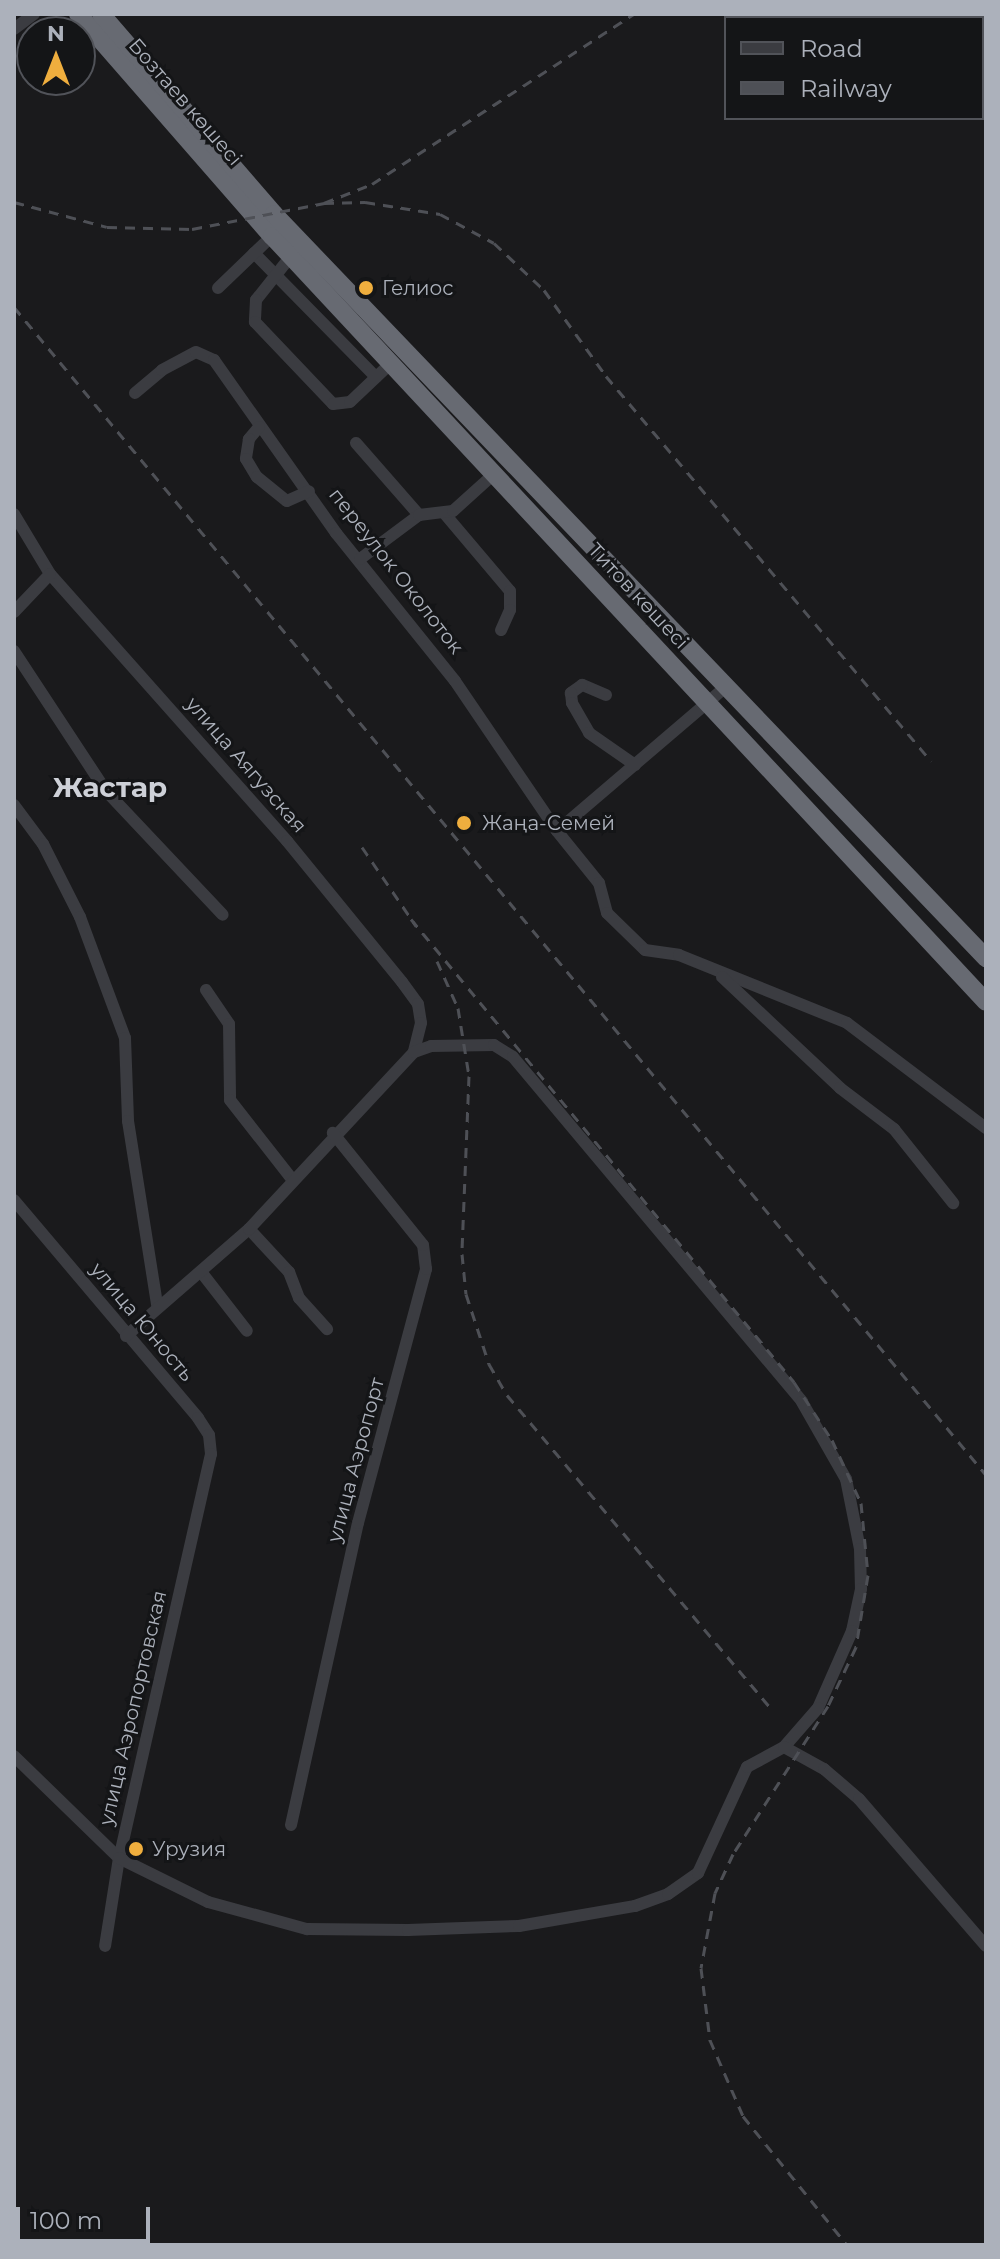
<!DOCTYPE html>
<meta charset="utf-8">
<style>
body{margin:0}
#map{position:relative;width:1000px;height:2259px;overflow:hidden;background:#1a1a1c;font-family:Montserrat,sans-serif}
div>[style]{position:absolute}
.minor>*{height:12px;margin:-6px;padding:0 6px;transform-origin:6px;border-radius:6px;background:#3b3c41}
.highway>*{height:18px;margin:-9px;padding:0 9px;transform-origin:9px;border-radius:9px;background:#676a72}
.rail>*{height:3px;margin-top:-1.5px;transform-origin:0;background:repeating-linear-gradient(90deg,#4e5056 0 10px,transparent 0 18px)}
.dots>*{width:22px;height:22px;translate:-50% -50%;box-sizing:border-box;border:4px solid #141517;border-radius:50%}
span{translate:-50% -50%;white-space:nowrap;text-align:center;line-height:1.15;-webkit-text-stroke:6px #141517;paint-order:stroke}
.street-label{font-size:20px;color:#acb1bb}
.poi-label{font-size:20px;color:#acb1bb}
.left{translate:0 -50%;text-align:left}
.district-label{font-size:28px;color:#cdd0d7;font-weight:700}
.frame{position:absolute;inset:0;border:16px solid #acb1bb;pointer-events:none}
.legend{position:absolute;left:724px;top:16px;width:260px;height:104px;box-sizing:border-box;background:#141517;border:2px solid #515359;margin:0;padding:10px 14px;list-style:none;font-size:24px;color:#acb1bb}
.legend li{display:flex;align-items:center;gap:16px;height:40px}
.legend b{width:40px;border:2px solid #515359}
.north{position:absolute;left:16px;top:16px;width:80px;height:80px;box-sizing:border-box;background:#141517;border:2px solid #515359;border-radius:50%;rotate:0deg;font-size:22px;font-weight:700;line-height:32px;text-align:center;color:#acb1bb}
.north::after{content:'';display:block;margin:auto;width:28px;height:36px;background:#efae3e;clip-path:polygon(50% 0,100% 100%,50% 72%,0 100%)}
.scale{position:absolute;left:16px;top:2207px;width:134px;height:36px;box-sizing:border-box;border:4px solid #acb1bb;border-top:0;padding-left:10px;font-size:24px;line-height:28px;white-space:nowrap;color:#acb1bb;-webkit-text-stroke:6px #141517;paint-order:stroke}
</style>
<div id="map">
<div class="minor">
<div style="left:14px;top:29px;width:25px;rotate:-37deg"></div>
<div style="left:254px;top:253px;width:174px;rotate:45.5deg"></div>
<div style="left:291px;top:256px;width:56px;rotate:128.5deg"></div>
<div style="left:256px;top:300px;width:22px;rotate:93deg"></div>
<div style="left:255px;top:322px;width:113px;rotate:46.4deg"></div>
<div style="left:333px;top:404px;width:17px;rotate:-7deg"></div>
<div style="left:350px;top:402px;width:55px;rotate:-43.5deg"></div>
<div style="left:218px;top:288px;width:75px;rotate:-43.9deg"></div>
<div style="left:135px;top:393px;width:35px;rotate:-40deg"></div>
<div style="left:162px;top:370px;width:38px;rotate:-28deg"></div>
<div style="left:196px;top:352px;width:20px;rotate:24deg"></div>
<div style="left:214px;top:360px;width:212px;rotate:54.8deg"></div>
<div style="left:336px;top:533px;width:190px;rotate:51.2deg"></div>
<div style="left:455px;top:681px;width:181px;rotate:55.8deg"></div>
<div style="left:557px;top:831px;width:67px;rotate:51.1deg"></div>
<div style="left:599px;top:883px;width:31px;rotate:75deg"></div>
<div style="left:607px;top:913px;width:53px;rotate:44.2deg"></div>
<div style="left:645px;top:950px;width:34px;rotate:8deg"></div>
<div style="left:679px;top:955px;width:181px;rotate:22deg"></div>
<div style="left:847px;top:1023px;width:174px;rotate:37.1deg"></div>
<div style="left:259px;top:427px;width:16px;rotate:130deg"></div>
<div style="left:249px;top:439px;width:20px;rotate:99deg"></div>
<div style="left:246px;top:459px;width:21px;rotate:59deg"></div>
<div style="left:257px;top:477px;width:38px;rotate:39deg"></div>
<div style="left:287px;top:501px;width:24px;rotate:-24deg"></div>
<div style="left:356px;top:443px;width:96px;rotate:48.8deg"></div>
<div style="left:444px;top:513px;width:102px;rotate:49.8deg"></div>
<div style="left:510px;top:591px;width:19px;rotate:90deg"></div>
<div style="left:510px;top:610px;width:22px;rotate:114deg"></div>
<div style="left:14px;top:514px;width:70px;rotate:59deg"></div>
<div style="left:50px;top:574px;width:357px;rotate:48.4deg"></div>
<div style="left:287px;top:841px;width:182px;rotate:50.8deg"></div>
<div style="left:402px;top:982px;width:27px;rotate:54deg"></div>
<div style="left:418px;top:1004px;width:19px;rotate:81deg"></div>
<div style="left:421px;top:1023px;width:30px;rotate:104deg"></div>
<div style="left:360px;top:559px;width:74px;rotate:-36.7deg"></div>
<div style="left:419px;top:515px;width:34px;rotate:-7deg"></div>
<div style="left:453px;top:511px;width:55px;rotate:-42.1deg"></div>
<div style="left:14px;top:612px;width:52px;rotate:-46.5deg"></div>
<div style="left:14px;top:651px;width:168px;rotate:56.7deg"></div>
<div style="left:106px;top:791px;width:170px;rotate:46.7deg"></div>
<div style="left:606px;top:695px;width:26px;rotate:-157deg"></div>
<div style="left:582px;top:685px;width:14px;rotate:144deg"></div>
<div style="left:571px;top:693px;width:10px;rotate:84deg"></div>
<div style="left:572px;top:703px;width:34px;rotate:60deg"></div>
<div style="left:589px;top:733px;width:56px;rotate:34.8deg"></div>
<div style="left:14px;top:805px;width:49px;rotate:53.4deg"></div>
<div style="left:43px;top:844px;width:82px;rotate:63.1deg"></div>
<div style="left:80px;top:917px;width:129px;rotate:69.6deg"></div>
<div style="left:125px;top:1038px;width:83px;rotate:87.9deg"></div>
<div style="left:128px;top:1121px;width:186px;rotate:81deg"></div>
<div style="left:557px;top:831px;width:225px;rotate:-40.5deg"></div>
<div style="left:722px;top:977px;width:162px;rotate:43.2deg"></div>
<div style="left:840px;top:1088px;width:68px;rotate:37.2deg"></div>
<div style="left:894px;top:1129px;width:95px;rotate:51.4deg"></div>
<div style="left:206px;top:990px;width:41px;rotate:55.9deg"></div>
<div style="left:229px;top:1024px;width:76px;rotate:89.2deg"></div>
<div style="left:230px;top:1100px;width:100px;rotate:51.9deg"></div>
<div style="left:14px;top:1200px;width:285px;rotate:49.8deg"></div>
<div style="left:198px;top:1418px;width:20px;rotate:57deg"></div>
<div style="left:209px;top:1435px;width:19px;rotate:84deg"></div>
<div style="left:211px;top:1454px;width:414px;rotate:102.8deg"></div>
<div style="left:119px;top:1858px;width:89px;rotate:99deg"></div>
<div style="left:249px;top:1229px;width:59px;rotate:47.1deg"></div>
<div style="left:289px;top:1272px;width:28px;rotate:69deg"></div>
<div style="left:299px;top:1298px;width:42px;rotate:47.9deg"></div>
<div style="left:202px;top:1273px;width:73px;rotate:52.2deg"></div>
<div style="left:126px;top:1336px;width:163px;rotate:-41deg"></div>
<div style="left:249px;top:1229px;width:242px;rotate:-47deg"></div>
<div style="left:414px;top:1052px;width:18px;rotate:-19deg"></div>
<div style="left:431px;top:1046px;width:63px;rotate:-0.9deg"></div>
<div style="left:494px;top:1045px;width:22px;rotate:32deg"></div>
<div style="left:513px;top:1057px;width:450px;rotate:50deg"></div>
<div style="left:802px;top:1402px;width:89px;rotate:60.3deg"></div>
<div style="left:846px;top:1479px;width:71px;rotate:78.7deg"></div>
<div style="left:860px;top:1549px;width:40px;rotate:88.6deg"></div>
<div style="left:861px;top:1589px;width:43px;rotate:102.1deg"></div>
<div style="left:852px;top:1631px;width:84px;rotate:113.8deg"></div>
<div style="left:818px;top:1708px;width:52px;rotate:131.1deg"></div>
<div style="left:14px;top:1756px;width:146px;rotate:44.2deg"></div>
<div style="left:119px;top:1858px;width:99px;rotate:26.3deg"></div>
<div style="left:208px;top:1902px;width:103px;rotate:15.3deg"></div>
<div style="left:307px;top:1929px;width:101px;rotate:0.6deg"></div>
<div style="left:408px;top:1930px;width:111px;rotate:-2.1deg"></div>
<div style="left:519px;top:1926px;width:118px;rotate:-9.8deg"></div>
<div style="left:635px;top:1906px;width:35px;rotate:-20deg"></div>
<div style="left:668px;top:1894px;width:37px;rotate:-35deg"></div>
<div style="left:698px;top:1873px;width:117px;rotate:-65.2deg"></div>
<div style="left:747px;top:1767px;width:42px;rotate:-28.4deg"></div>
<div style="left:784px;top:1747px;width:46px;rotate:28.8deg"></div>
<div style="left:824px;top:1769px;width:46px;rotate:40.6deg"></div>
<div style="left:859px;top:1799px;width:194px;rotate:49.2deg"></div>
<div style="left:291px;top:1825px;width:309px;rotate:-77.5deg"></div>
<div style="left:358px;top:1523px;width:263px;rotate:-75deg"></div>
<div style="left:426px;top:1269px;width:24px;rotate:-97deg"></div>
<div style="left:423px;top:1245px;width:144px;rotate:-128.8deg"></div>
</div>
<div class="highway">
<div style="left:78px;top:14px;width:295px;rotate:48.9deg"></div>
<div style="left:272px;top:236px;width:1047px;rotate:47.01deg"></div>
<div style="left:101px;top:14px;width:264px;rotate:49.1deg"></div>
<div style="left:274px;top:214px;width:1030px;rotate:46.26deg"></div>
</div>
<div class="rail">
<div style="left:14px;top:202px;width:96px;rotate:15deg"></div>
<div style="left:107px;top:227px;width:85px;rotate:1.3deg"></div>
<div style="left:192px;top:229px;width:135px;rotate:-11.1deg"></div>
<div style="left:324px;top:203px;width:52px;rotate:-21.6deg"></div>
<div style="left:372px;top:184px;width:312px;rotate:-33deg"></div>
<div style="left:324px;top:203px;width:41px;rotate:-1.4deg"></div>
<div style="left:365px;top:202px;width:76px;rotate:9.1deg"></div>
<div style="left:440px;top:214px;width:61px;rotate:28.2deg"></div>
<div style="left:494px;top:243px;width:69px;rotate:43.2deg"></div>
<div style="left:544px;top:290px;width:106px;rotate:54.2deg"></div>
<div style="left:606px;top:376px;width:504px;rotate:49.83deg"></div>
<div style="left:14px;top:307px;width:1520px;rotate:50.23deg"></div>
<div style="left:362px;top:847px;width:96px;rotate:55.6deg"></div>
<div style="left:411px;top:919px;width:601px;rotate:50.4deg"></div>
<div style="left:794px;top:1382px;width:69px;rotate:56.8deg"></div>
<div style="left:832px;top:1440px;width:69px;rotate:65.3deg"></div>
<div style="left:861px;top:1503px;width:72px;rotate:84.4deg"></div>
<div style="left:868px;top:1575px;width:73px;rotate:99.5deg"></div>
<div style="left:856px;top:1647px;width:65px;rotate:115.4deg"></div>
<div style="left:828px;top:1706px;width:176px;rotate:122.7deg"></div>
<div style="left:733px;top:1854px;width:43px;rotate:114.8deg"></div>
<div style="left:715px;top:1893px;width:76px;rotate:100.6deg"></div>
<div style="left:701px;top:1968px;width:73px;rotate:82.9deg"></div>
<div style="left:710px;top:2040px;width:83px;rotate:66.5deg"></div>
<div style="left:743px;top:2116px;width:166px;rotate:51.1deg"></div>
<div style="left:437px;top:961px;width:51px;rotate:65.9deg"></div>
<div style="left:458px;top:1008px;width:69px;rotate:80.8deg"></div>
<div style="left:469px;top:1076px;width:178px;rotate:92.3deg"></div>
<div style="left:462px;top:1254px;width:40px;rotate:84.3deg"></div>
<div style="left:466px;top:1294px;width:74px;rotate:71.8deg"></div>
<div style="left:489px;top:1364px;width:36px;rotate:60deg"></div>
<div style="left:507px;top:1395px;width:407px;rotate:49.9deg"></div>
</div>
<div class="dots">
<div style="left:366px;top:288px;background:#efae3e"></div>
<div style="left:464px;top:823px;background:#efae3e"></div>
<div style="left:136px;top:1849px;background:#efae3e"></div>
</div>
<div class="street-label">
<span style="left:185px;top:102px;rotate:49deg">Бозтаев көшесі</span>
<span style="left:396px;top:571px;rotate:52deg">переулок Околоток</span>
<span style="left:638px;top:596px;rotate:47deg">Титов көшесі</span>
<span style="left:246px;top:765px;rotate:49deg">улица Аягузская</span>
<span style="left:142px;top:1322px;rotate:50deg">улица Юность</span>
<span style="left:356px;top:1460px;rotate:-75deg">улица Аэропорт</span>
<span style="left:133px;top:1708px;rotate:-77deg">улица Аэропортовская</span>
</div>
<div class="poi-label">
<span class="left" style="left:382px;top:288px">Гелиос</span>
<span class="left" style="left:482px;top:823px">Жаңа-Семей</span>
<span class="left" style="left:152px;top:1849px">Урузия</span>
</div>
<div class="district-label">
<span style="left:110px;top:787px">Жастар</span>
</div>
<div class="frame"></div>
<ul class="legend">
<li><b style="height:10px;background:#3b3c41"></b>Road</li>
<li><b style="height:10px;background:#4e5056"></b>Railway</li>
</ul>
<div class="north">N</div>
<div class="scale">100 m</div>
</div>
